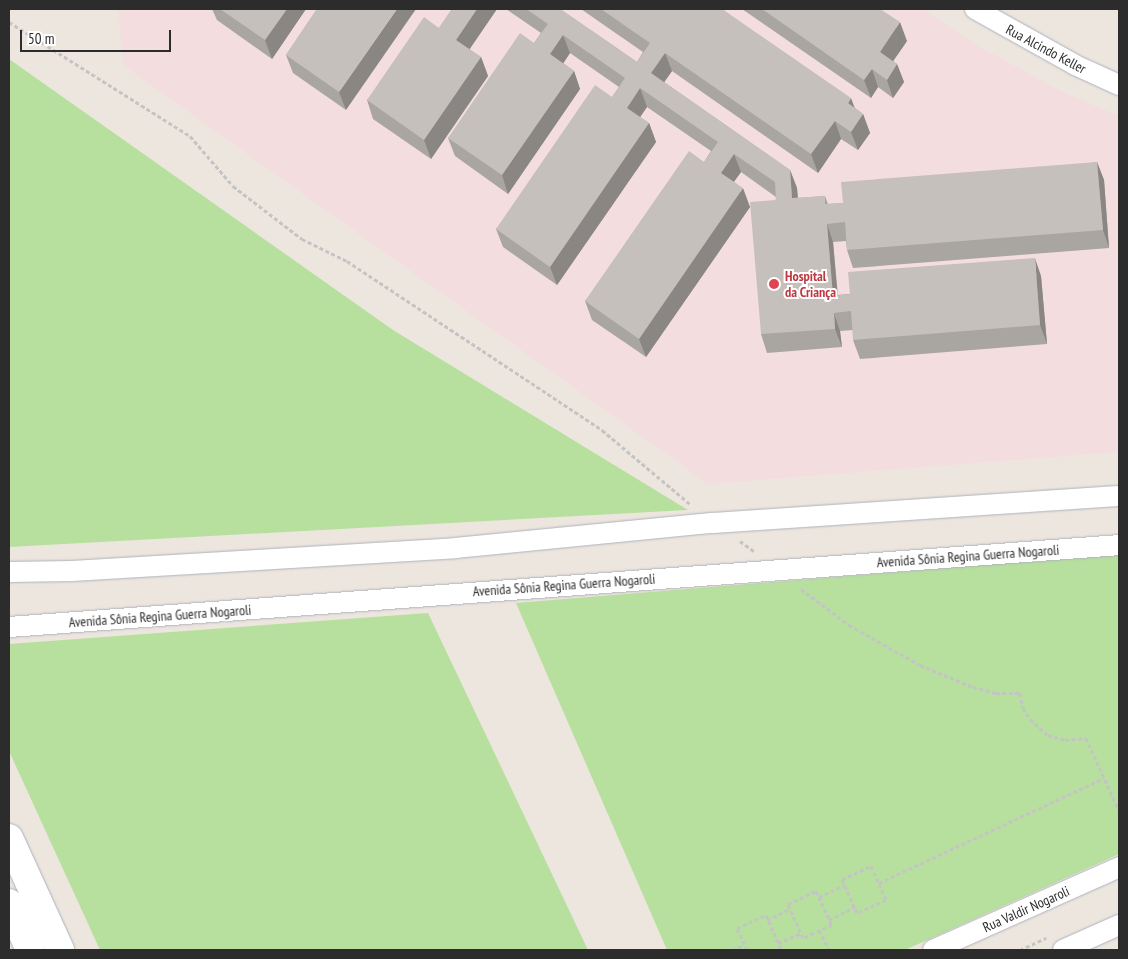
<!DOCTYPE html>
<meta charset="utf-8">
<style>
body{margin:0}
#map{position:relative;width:1128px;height:959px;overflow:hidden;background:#ede6df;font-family:"PT Sans Narrow",sans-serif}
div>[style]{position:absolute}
.medical>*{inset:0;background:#f3dddf}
.green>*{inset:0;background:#b7e09f}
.path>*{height:3px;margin-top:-1.5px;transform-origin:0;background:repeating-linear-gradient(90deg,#c4c4c4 0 4px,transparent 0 6.5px)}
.roads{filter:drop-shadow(0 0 1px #afb2bb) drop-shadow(0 0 1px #afb2bb)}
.street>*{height:20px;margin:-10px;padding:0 10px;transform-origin:10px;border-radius:10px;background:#fff}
.secondary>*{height:28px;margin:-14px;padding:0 14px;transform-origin:14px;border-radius:14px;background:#fff}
.wall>*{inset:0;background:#a9a5a1}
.shaded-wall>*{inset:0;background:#8a8683}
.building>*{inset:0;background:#c5c0bb}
.dots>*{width:14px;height:14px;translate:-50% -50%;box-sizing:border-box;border:2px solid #fff;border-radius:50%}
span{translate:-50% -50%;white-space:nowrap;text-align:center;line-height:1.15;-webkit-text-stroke:4px #fff;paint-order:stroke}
.street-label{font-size:14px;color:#2c2c2c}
.health-label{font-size:14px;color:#be3a42;font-weight:700}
.left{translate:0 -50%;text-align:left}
.frame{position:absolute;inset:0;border:10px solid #2c2c2c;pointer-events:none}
.scale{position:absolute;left:20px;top:30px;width:151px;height:22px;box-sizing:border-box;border:2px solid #2c2c2c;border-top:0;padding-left:6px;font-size:15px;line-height:18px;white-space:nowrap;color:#2c2c2c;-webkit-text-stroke:4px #fff;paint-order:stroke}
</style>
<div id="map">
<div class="medical">
<div style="clip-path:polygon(118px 9px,923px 9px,973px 43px,1059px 90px,1119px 116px,1119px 452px,708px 484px,123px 65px)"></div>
</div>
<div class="green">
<div style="clip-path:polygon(9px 59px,393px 330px,688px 510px,9px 547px)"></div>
<div style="clip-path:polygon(1119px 554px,1119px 854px,905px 950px,667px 950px,516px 603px)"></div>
<div style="clip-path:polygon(428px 613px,588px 950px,100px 950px,9px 751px,9px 644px)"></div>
</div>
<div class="path">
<div style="left:9px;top:22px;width:214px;rotate:32.2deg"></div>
<div style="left:190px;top:136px;width:66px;rotate:49.3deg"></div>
<div style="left:233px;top:186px;width:87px;rotate:37.5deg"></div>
<div style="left:302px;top:239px;width:50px;rotate:26.1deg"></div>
<div style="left:347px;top:261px;width:306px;rotate:33.5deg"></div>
<div style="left:602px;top:430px;width:116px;rotate:40.1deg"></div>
<div style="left:740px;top:541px;width:19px;rotate:36deg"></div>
<div style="left:801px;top:589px;width:60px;rotate:36.9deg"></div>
<div style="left:849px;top:625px;width:81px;rotate:29.4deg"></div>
<div style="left:920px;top:665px;width:57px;rotate:22.5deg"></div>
<div style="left:973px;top:687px;width:24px;rotate:15deg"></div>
<div style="left:996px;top:693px;width:24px"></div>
<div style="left:1020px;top:693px;width:15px;rotate:79deg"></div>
<div style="left:1023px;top:708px;width:13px;rotate:58deg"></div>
<div style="left:1030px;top:719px;width:24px;rotate:42deg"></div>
<div style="left:1048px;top:735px;width:18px;rotate:16deg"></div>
<div style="left:1065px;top:740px;width:21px;rotate:-5deg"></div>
<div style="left:1086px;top:738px;width:80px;rotate:65.7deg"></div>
<div style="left:871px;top:866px;width:37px;rotate:66deg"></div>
<div style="left:886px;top:900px;width:32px;rotate:156deg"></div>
<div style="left:857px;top:913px;width:37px;rotate:-114deg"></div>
<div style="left:842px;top:879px;width:32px;rotate:-24deg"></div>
<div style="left:879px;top:883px;width:248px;rotate:-25deg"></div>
<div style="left:816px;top:891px;width:38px;rotate:65deg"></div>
<div style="left:832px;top:925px;width:32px;rotate:156deg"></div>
<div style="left:803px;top:938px;width:37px;rotate:-114deg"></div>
<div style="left:788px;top:904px;width:31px;rotate:-25deg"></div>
<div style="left:819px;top:897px;width:29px;rotate:-25deg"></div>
<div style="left:767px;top:920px;width:25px;rotate:-26deg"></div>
<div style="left:829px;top:920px;width:29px;rotate:-27deg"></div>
<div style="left:819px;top:930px;width:22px;rotate:63deg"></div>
<div style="left:778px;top:943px;width:25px;rotate:-23deg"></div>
<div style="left:732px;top:950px;width:13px;rotate:-23deg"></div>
<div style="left:747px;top:950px;width:24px;rotate:-114deg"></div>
<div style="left:737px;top:928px;width:32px;rotate:-24deg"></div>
<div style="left:766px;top:915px;width:37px;rotate:66deg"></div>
<div style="left:781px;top:949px;width:4px;rotate:166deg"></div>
<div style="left:1020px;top:950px;width:29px;rotate:-25deg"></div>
</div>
<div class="roads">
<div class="street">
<div style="left:975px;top:9px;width:115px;rotate:29.2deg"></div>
<div style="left:1075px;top:65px;width:48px;rotate:24.4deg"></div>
<div style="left:9px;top:572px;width:63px;rotate:-0.9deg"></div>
<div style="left:72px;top:571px;width:384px;rotate:-3.4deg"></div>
<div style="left:455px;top:548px;width:258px;rotate:-5.6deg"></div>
<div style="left:712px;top:523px;width:408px;rotate:-3.8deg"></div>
<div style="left:9px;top:627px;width:1113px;rotate:-4.22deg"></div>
<div style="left:933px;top:950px;width:204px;rotate:-24deg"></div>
<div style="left:1063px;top:950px;width:61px;rotate:-24.1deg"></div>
</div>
<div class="secondary">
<div style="left:9px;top:838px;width:123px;rotate:65.5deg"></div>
<div style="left:9px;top:903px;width:51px;rotate:65.9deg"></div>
</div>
</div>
<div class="wall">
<div style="clip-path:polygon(212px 9px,306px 9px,272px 59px,217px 20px)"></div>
<div style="clip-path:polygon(317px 9px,346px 110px,293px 73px,286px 55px)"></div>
<div style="clip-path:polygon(452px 9px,497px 9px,469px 49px,481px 57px,488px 76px,431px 159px,373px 119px,367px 100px,439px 28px)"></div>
<div style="clip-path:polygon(506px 9px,560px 9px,637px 62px,643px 52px,581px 9px,722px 9px,863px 114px,870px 133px,858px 150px,841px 139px,818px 173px,672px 71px,664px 82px,790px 170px,797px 188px,798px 198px,825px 196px,828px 204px,843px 203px,1097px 162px,1104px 180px,1109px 248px,853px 268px,847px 250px,846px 241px,833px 242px,838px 295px,1041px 276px,1047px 344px,860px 359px,853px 340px,853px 330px,840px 331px,842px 347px,767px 353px,761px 334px,776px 197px,741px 172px,734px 182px,750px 207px,646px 357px,592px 320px,585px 301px,704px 162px,711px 151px,647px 107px,640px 117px,649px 123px,656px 142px,557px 285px,503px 247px,496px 229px,612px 97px,619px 87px,570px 53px,563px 63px,574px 71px,580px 89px,508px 194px,455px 156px,448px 138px,534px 43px,541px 33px)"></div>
<div style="clip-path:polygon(742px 9px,880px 9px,907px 41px,893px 61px,897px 64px,904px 82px,893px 98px,878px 87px,871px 98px)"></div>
</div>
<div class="shaded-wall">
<div style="clip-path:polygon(287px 9px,306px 9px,272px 59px,265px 40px)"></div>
<div style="clip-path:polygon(397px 9px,416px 9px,346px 110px,339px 92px)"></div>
<div style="clip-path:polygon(477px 9px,497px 9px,463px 59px,456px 40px)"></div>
<div style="clip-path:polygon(900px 22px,907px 41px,887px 70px,880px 52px)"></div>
<div style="clip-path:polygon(563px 35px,570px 53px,557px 73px,550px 54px)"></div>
<div style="clip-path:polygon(665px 53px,672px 71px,658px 91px,651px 73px)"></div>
<div style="clip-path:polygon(481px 57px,488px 76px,431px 159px,424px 140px)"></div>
<div style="clip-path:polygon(897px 64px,904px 82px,893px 98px,887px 80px)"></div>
<div style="clip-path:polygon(872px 69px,878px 87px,871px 98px,864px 80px)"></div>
<div style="clip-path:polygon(574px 71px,580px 89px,508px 194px,502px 175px)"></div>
<div style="clip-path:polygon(640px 88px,647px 107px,634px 126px,627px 108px)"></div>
<div style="clip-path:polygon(851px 98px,858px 117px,848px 103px)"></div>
<div style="clip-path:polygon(863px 114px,870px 133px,858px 150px,851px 132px)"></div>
<div style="clip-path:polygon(835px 121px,841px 139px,818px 173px,811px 154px)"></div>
<div style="clip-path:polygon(649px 123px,656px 142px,557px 285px,550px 267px)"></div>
<div style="clip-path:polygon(734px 154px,741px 172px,727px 191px,721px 173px)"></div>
<div style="clip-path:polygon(1097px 162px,1104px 180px,1109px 248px,1103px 230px)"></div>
<div style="clip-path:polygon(790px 170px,797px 188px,799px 217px,792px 198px)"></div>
<div style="clip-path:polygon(743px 188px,750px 207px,646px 357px,639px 339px)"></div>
<div style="clip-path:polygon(827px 224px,833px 242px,839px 314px,833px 296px)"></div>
<div style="clip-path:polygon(1035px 258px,1041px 276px,1047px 344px,1040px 325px)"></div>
<div style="clip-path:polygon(834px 313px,840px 331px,842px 347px,835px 329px)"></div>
</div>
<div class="building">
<div style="clip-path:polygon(220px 9px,287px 9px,265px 40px)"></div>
<div style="clip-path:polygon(317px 9px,397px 9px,339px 92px,286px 55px)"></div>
<div style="clip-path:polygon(452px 9px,477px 9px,456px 40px,481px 57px,424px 140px,367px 100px,424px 17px,439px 28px)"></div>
<div style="clip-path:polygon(526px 9px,560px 9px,637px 62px,650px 43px,601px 9px,722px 9px,851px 98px,848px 103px,863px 114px,851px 132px,835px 121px,811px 154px,665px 53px,651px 73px,790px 170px,792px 198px,825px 196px,825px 204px,843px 203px,841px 182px,1097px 162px,1103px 230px,847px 250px,845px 222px,827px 224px,833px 296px,850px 294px,848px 272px,1035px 258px,1040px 325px,853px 340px,851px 311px,834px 313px,835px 329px,761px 334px,750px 202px,776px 200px,775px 182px,734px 154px,721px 173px,743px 188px,639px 339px,585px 301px,689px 151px,704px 162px,718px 142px,640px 88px,627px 108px,649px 123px,550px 267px,496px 229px,595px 85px,612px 97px,625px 78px,563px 35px,550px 54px,574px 71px,502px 175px,448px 138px,520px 33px,534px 43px,548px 24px)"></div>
<div style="clip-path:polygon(762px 9px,880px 9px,900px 22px,880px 52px,897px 64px,887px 80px,872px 69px,864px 80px)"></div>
</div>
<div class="dots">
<div style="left:774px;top:284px;background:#e0444e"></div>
</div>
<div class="street-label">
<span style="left:1046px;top:49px;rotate:28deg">Rua Alcindo Keller</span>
<span style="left:968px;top:556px;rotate:-4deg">Avenida Sônia Regina Guerra Nogaroli</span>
<span style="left:564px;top:585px;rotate:-4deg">Avenida Sônia Regina Guerra Nogaroli</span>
<span style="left:160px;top:616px;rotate:-4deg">Avenida Sônia Regina Guerra Nogaroli</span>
<span style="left:1026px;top:909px;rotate:-24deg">Rua Valdir Nogaroli</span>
</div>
<div class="health-label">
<span class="left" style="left:785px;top:284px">Hospital<br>da Criança</span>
</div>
<div class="frame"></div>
<div class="scale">50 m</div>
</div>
